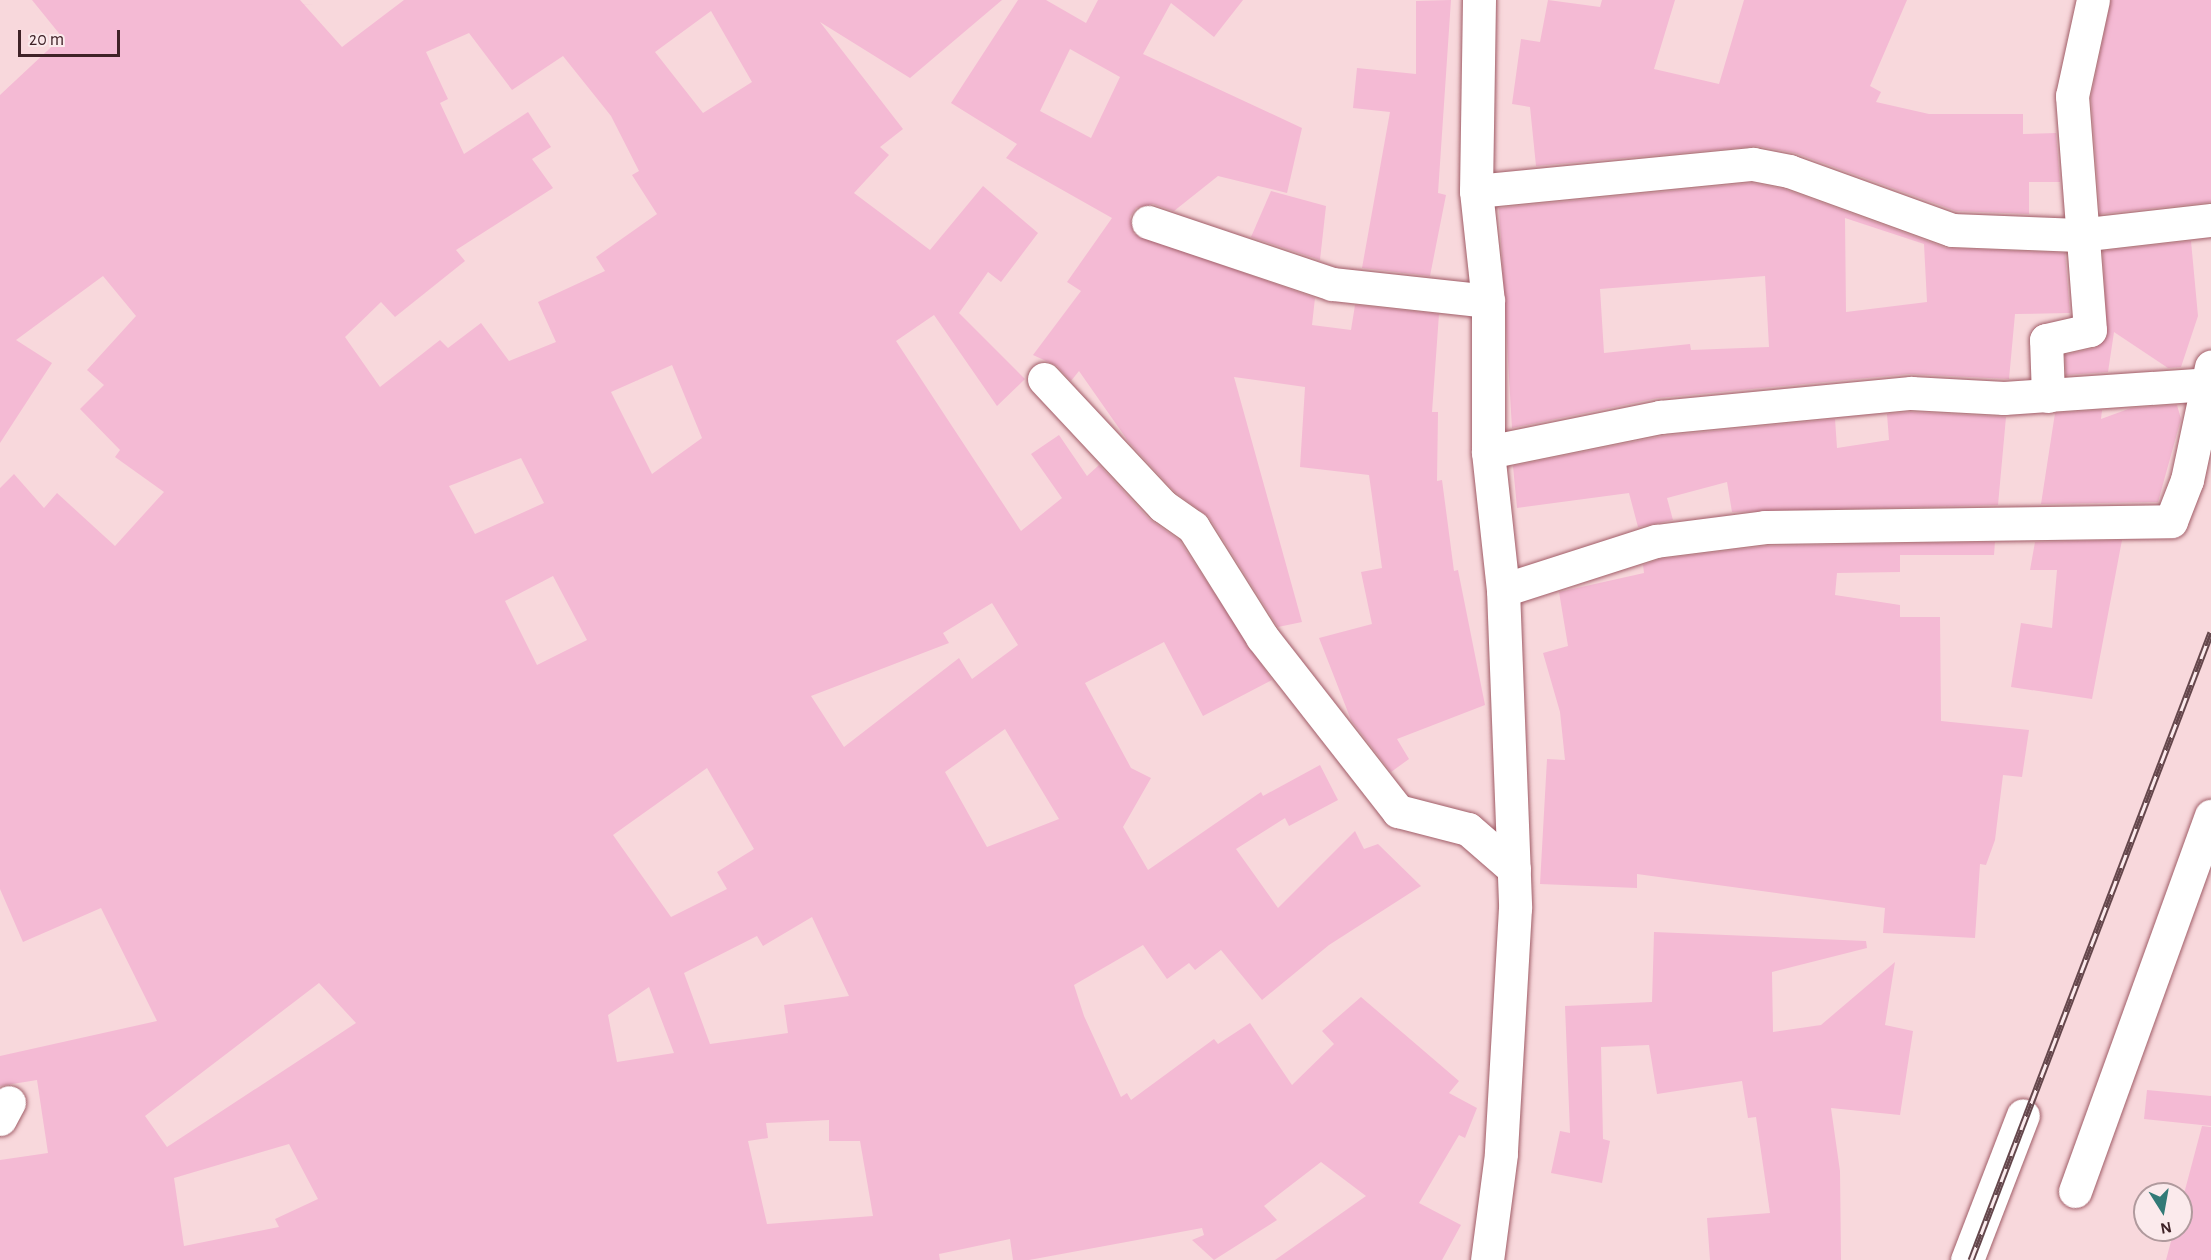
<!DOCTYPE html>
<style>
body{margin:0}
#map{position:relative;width:2211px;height:1260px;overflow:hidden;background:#f8d8dc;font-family:"Alegreya Sans",sans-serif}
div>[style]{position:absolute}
.building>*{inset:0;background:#f4bad4}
.roads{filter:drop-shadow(0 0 2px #a05d67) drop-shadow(0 0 2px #a05d67)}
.minor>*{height:33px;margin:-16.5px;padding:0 16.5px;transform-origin:16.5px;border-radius:16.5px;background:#fff}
.rail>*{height:7px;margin-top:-3.5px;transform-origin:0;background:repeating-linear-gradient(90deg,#fbeaec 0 14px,#65474c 0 28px);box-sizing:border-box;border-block:2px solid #65474c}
span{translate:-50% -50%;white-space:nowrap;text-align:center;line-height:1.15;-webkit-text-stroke:4.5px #fbeaec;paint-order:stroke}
.north{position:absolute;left:2133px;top:1182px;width:60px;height:60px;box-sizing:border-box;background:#fbeaec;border:2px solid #b09a9d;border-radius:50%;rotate:169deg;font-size:16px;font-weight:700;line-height:24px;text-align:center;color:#3f2227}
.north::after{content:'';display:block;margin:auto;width:21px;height:27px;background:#327a77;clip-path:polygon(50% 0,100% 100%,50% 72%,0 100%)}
.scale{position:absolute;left:18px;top:30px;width:102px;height:27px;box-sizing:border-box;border:3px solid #3f2227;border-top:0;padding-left:8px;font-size:18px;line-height:21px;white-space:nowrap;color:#3f2227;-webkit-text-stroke:4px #fbeaec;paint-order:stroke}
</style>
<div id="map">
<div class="building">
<div style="clip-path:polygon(evenodd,32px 0,300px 0,342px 47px,404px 0,1002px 0,910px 78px,820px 22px,903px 129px,880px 147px,889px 155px,854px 193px,930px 250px,983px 186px,1038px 233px,1001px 282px,988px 272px,959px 313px,1025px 379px,997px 406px,934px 315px,896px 341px,1021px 531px,1062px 498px,1031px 454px,1059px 435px,1087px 476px,1099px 465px,1149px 519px,1179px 540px,1272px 680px,1203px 716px,1164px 642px,1085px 683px,1131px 768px,1151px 778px,1123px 827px,1148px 870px,1261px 792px,1263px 796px,1320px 765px,1338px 800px,1289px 826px,1285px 818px,1236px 849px,1278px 908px,1355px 831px,1364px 849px,1378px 844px,1421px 886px,1329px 945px,1262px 1000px,1221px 950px,1195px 970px,1189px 963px,1167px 979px,1143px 945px,1074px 985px,1084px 1016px,1121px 1097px,1127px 1093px,1131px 1100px,1214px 1039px,1218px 1044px,1250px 1023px,1292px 1085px,1334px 1044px,1322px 1031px,1361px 997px,1459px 1081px,1449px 1093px,1477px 1108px,1465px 1138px,1459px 1135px,1419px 1203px,1461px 1225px,1442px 1260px,1275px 1260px,1366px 1196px,1321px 1162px,1264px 1206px,1277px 1220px,1214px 1260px,1192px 1240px,1204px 1235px,1202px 1228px,1029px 1260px,1013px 1260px,1010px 1239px,939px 1254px,940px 1260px,0 1260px,0 1160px,48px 1153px,37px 1080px,0 1086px,0 1056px,157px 1021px,101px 908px,23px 942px,0 889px,0 488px,14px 474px,44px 508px,57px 493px,115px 546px,164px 492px,115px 457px,120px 450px,80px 409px,104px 385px,87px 370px,136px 316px,103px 276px,16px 340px,52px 363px,0 443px,0 95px,62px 37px,32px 0,711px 11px,752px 82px,703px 113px,655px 52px,711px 11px,32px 0,469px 33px,512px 90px,563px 56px,611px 116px,639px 171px,632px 175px,657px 214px,596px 257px,605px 271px,538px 302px,556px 342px,509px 361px,481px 323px,448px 348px,440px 340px,380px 387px,345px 337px,381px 302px,395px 317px,465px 261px,456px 250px,553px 188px,532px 159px,551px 147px,528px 112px,464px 154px,440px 103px,448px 99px,426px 52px,469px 33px,32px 0,672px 365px,702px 438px,652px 474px,611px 392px,672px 365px,32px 0,521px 458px,544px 503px,475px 534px,449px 486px,521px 458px,32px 0,553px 576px,587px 640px,537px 665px,505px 601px,553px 576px,32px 0,992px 603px,1018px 645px,972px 679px,959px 658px,844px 747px,811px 696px,949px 643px,943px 633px,992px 603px,32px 0,1005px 729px,1059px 819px,987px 847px,945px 772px,1005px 729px,32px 0,707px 768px,754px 849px,717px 872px,727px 889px,671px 917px,613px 835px,707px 768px,32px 0,812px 917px,849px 996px,784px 1005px,788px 1033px,710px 1044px,684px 973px,757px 936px,763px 946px,812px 917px,32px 0,319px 983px,356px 1023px,167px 1147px,145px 1116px,319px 983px,32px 0,649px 987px,674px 1053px,617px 1062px,608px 1015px,649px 987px,32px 0,829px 1120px,829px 1141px,860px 1141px,873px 1216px,767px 1224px,748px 1141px,768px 1138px,766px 1123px,829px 1120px,32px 0,289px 1144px,318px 1199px,275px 1219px,279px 1227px,184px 1246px,174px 1178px,289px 1144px)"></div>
<div style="clip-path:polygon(evenodd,1018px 0,1046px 0,1086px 23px,1098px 0,1243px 0,1214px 37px,1171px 3px,1143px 54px,1302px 128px,1287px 193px,1218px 176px,1174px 211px,1153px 204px,1136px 208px,1130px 217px,1134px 234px,1315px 298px,1312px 325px,1351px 330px,1355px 305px,1439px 314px,1432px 412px,1438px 412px,1437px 481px,1442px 480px,1454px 571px,1458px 570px,1485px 705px,1397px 739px,1409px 759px,1391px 772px,1351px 720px,1319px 638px,1372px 624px,1361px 572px,1382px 568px,1369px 475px,1300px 467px,1305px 387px,1234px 377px,1302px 622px,1278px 627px,1209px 517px,1175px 492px,1128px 441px,1079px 371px,1071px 381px,1057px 366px,1033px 355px,1081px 291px,1067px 282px,1112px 218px,1006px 158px,1017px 144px,951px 103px,1018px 0,1070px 49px,1120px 77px,1091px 138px,1040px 111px,1070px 49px)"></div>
<div style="clip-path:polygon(1451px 0,1438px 193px,1446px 195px,1430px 276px,1362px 268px,1390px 112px,1353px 108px,1357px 68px,1416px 74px,1416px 1px)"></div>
<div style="clip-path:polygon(1548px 0,1600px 7px,1602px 0,1675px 0,1654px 69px,1719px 84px,1744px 0,1907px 0,1870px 86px,1881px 92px,1876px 102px,1929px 114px,2023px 114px,2023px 134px,2056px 133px,2060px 182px,2029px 182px,2029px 214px,1956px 211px,1795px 153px,1757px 146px,1536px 166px,1530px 107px,1512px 104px,1521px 39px,1540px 42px)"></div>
<div style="clip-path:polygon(2111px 0,2211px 0,2211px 202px,2100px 214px,2091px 97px)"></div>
<div style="clip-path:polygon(evenodd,1752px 183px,1784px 189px,1946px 248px,2065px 253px,2070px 313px,2015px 314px,2009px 379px,1909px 374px,1658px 398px,1512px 428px,1499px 208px,1752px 183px,1845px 218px,1924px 244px,1927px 302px,1846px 312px,1845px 218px,1752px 183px,1765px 276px,1769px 347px,1691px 350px,1690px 344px,1604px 353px,1600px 289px,1765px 276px)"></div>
<div style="clip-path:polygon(1271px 191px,1326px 206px,1320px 260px,1251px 237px)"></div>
<div style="clip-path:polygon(2191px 241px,2198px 316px,2181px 367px,2168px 368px,2114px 332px,2108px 372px,2066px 375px,2065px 355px,2095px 348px,2107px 337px,2103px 251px)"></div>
<div style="clip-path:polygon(2177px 405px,2181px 419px,2158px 502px,2041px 504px,2055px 413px,2102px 410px,2101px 419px,2131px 408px)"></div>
<div style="clip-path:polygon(1911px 412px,2006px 417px,1998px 505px,1732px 512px,1727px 482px,1667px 498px,1673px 520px,1638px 527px,1629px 493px,1517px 508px,1513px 466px,1663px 436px,1835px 419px,1837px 448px,1889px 440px,1887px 414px)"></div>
<div style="clip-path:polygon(2122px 540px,2092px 699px,2011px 687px,2021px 623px,2052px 628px,2057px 570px,2030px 570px,2035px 542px)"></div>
<div style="clip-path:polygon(1995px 542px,1994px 555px,1900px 555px,1900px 572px,1837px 573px,1835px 595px,1900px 605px,1900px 617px,1940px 617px,1941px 721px,2029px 730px,2022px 777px,2003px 775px,1995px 840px,1986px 865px,1980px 864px,1975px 938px,1883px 933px,1885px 908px,1637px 874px,1637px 888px,1540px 884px,1547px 759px,1565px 760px,1560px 712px,1543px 653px,1568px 646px,1559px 592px,1644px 573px,1643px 565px,1660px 559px,1766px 546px)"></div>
<div style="clip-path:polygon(1654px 932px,1866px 941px,1867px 948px,1772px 972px,1773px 1032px,1821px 1025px,1895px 962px,1885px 1025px,1913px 1031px,1900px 1115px,1831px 1108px,1840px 1171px,1841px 1260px,1710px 1260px,1707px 1218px,1770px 1213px,1756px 1117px,1748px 1118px,1742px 1081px,1657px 1094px,1649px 1045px,1601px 1047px,1603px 1139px,1610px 1141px,1602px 1183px,1551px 1173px,1560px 1131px,1570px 1133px,1565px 1006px,1652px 1002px)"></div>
<div style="clip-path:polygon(2147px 1090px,2211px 1096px,2211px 1126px,2144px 1119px)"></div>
<div style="clip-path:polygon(2202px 1126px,2211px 1127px,2211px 1260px,2166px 1260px,2174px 1230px,2181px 1230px,2181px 1205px)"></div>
</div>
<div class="roads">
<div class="minor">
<div style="left:1479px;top:0;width:191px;rotate:90.9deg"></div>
<div style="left:1476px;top:191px;width:111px;rotate:83.8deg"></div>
<div style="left:1488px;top:301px;width:151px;rotate:90deg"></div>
<div style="left:1488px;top:452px;width:139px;rotate:83.8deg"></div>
<div style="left:1503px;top:590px;width:318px;rotate:87.8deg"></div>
<div style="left:1515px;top:908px;width:246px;rotate:93.3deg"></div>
<div style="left:1501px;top:1154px;width:107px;rotate:97.5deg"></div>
<div style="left:1476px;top:191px;width:278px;rotate:-5.6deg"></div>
<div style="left:1753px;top:164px;width:37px;rotate:11deg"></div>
<div style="left:1789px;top:171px;width:173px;rotate:19.9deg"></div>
<div style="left:1952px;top:230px;width:127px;rotate:2.3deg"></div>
<div style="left:2079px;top:235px;width:133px;rotate:-6.5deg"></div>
<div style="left:1148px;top:222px;width:194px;rotate:18.6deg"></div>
<div style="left:1332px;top:284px;width:157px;rotate:6.2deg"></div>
<div style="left:1044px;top:379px;width:174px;rotate:46.9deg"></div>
<div style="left:1163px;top:506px;width:37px;rotate:35deg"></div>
<div style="left:1193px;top:527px;width:130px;rotate:57.9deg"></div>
<div style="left:1262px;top:637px;width:221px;rotate:52deg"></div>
<div style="left:1398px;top:811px;width:72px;rotate:14.4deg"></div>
<div style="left:1468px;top:829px;width:61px;rotate:41deg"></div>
<div style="left:2048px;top:396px;width:56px;rotate:-92deg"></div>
<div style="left:2046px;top:340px;width:45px;rotate:-12.8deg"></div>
<div style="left:2090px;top:330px;width:235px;rotate:-94.4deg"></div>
<div style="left:2072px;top:96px;width:98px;rotate:-77.7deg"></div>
<div style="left:1488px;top:452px;width:176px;rotate:-11.5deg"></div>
<div style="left:1660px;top:417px;width:252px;rotate:-5.5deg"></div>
<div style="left:1911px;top:393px;width:93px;rotate:3.1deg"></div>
<div style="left:2004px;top:398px;width:204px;rotate:-3.9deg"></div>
<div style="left:1503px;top:590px;width:161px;rotate:-17.8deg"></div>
<div style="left:1656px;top:541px;width:110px;rotate:-7.3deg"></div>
<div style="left:1765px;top:527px;width:406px;rotate:-0.8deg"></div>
<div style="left:2171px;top:521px;width:44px;rotate:-68.7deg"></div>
<div style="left:2187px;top:480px;width:116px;rotate:-78deg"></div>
<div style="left:0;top:1119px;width:19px;rotate:-62deg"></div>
<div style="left:2075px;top:1191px;width:399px;rotate:-70.1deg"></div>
<div style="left:1967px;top:1260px;width:155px;rotate:-68.9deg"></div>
</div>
</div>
<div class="rail">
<div style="left:1971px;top:1260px;width:672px;rotate:-69.08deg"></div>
</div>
<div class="north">N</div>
<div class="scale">20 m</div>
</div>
